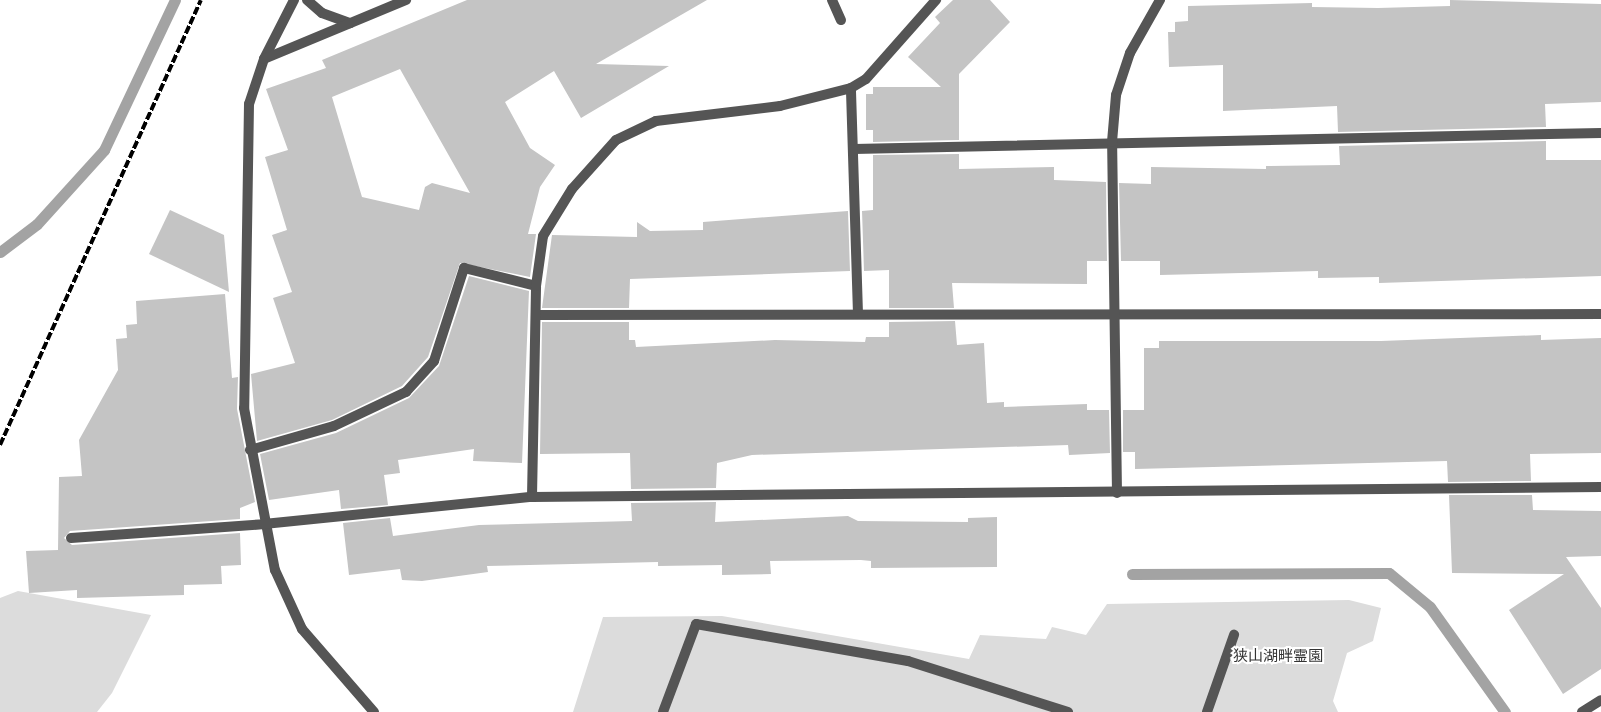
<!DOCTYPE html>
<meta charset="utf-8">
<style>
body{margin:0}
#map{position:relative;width:1601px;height:712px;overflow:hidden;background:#fff;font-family:"Work Sans","Noto Sans JP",sans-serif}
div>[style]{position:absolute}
.green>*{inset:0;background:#dcdcdc}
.stream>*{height:11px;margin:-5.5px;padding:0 5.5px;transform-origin:5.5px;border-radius:5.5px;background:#a3a3a3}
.building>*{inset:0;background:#c4c4c4}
.lane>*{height:10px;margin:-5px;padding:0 5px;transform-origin:5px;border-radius:5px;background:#555}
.street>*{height:10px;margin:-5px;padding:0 5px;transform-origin:5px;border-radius:5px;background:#555}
.rail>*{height:4px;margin-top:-2px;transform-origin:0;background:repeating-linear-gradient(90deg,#000 0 8px,transparent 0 10.5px)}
span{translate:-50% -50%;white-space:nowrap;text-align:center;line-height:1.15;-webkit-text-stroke:4px #fff;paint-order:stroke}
.park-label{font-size:15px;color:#333}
</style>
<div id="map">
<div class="green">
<div style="clip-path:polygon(18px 591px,151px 615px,112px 693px,97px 712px,0 712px,0 598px)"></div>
<div style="clip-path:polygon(1349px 600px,1381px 608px,1373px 641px,1347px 653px,1333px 701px,1338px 712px,573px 712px,603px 617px,722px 616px,969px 659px,980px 635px,1046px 639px,1052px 627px,1086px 635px,1107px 604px)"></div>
</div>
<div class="stream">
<div style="left:0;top:252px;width:46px;rotate:-37.1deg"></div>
<div style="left:37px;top:224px;width:100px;rotate:-47.8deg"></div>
<div style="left:104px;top:150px;width:166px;rotate:-64.7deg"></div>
<div style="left:1132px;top:574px;width:257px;rotate:-0.2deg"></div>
<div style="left:1389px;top:573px;width:53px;rotate:39.7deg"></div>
<div style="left:1430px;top:607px;width:129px;rotate:54.5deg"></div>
</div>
<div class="building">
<div style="clip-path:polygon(evenodd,467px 0,707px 0,596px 64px,669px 66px,581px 118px,554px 71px,505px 102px,530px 148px,555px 165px,540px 187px,528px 234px,536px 234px,530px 277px,460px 263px,428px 357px,402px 386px,332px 420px,257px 441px,251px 374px,295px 363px,273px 298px,292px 292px,272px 235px,287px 230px,265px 157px,288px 150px,266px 89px,326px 68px,322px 60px,467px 0,400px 69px,409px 85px,470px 193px,432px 183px,425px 187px,419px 210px,362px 197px,332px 97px,400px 69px)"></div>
<div style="clip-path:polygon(953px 0,990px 0,1010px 22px,959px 74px,959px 140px,873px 142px,873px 130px,866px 130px,866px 94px,873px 94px,873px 87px,941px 87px,908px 57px,940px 23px,935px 17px)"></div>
<div style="clip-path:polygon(1450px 0,1601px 4px,1601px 102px,1545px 104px,1546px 127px,1338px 132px,1337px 106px,1223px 111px,1223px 65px,1169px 67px,1168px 32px,1175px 32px,1175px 22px,1188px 21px,1188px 6px,1312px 3px,1312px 7px,1378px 8px,1450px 6px)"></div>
<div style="clip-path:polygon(1546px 141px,1546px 160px,1601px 160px,1601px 276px,1379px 283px,1379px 277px,1318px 278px,1318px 271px,1160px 275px,1160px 261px,1121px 261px,1119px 183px,1151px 184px,1151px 167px,1266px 169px,1266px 166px,1340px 165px,1339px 146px)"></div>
<div style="clip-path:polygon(959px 154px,959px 169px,1054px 167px,1054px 180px,1106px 182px,1107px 261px,1087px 261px,1087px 284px,952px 283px,954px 308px,889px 308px,889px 270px,864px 271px,862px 211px,873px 210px,873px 155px)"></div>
<div style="clip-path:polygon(170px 210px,224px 235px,229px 292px,149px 254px)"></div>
<div style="clip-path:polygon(848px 211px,850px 271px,630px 279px,629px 308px,542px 308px,552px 235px,637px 237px,637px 222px,650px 231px,703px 230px,703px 222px)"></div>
<div style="clip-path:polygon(469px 276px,529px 291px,522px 463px,473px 461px,474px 449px,398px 460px,400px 473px,384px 475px,388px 505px,341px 509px,339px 490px,269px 500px,260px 454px,336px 433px,409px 398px,439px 366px)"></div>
<div style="clip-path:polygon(225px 294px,232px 378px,238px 377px,237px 409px,255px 502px,240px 508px,240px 519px,70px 531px,64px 538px,72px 545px,240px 533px,241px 565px,221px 566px,222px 584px,184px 585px,184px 595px,77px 598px,77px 590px,29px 593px,26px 551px,58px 550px,59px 477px,82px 476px,79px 440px,118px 370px,116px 339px,127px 338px,126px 325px,137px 324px,136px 301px)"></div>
<div style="clip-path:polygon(955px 321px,957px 345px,984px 343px,987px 403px,1004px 402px,1004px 407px,1087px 404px,1087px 410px,1109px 410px,1110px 453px,1069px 455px,1068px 445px,752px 455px,717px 463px,716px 488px,631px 489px,630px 453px,540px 454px,542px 322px,629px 322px,629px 340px,635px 340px,636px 347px,775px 340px,865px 342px,866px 337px,889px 337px,889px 322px)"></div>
<div style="clip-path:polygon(1541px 335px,1541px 340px,1601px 338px,1601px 453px,1530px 454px,1531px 481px,1448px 482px,1447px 461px,1135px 469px,1135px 452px,1123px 452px,1123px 410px,1144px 410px,1144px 348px,1159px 348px,1159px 341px,1381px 341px)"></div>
<div style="clip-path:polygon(1449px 495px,1532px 495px,1533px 510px,1601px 511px,1601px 556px,1566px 557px,1601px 608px,1601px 669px,1563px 694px,1509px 610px,1564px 574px,1452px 573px)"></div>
<div style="clip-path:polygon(716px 502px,715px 522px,848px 516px,858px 521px,968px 522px,968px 518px,997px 517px,997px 567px,871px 568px,871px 561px,861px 560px,770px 561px,771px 574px,722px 575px,722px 565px,658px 566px,658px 562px,487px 566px,488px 572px,422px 581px,402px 580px,400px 569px,349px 575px,343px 523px,390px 518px,393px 536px,479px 525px,632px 521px,631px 503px)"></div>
</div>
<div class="lane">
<div style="left:832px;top:0;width:22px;rotate:66deg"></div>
<div style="left:572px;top:189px;width:66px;rotate:-48.1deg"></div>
<div style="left:616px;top:140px;width:44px;rotate:-25.4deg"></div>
<div style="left:656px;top:121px;width:125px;rotate:-6.9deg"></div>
<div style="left:780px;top:106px;width:73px;rotate:-14.2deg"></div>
<div style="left:250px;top:450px;width:87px;rotate:-15.9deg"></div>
<div style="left:334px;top:426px;width:80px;rotate:-25.3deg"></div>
<div style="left:406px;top:392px;width:42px;rotate:-47.9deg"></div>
<div style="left:434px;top:361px;width:98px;rotate:-72.1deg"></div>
<div style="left:464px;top:268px;width:74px;rotate:14deg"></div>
<div style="left:71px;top:538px;width:194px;rotate:-4.1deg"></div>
<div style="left:663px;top:712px;width:94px;rotate:-69.4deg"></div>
<div style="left:696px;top:624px;width:215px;rotate:9.9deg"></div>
<div style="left:908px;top:661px;width:168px;rotate:17.7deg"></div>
<div style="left:1207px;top:712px;width:82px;rotate:-70.7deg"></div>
</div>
<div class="street">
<div style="left:294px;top:0;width:66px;rotate:117deg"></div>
<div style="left:264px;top:59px;width:47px;rotate:108.4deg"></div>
<div style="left:249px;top:104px;width:304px;rotate:90.9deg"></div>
<div style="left:244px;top:408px;width:165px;rotate:79.2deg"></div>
<div style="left:275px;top:570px;width:65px;rotate:65.4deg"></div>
<div style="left:302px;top:629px;width:110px;rotate:49.1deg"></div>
<div style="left:307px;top:0;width:20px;rotate:41deg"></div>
<div style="left:322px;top:13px;width:30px;rotate:20deg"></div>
<div style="left:264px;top:59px;width:154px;rotate:-22.6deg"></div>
<div style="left:854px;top:149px;width:747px;rotate:-1.23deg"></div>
<div style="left:858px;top:314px;width:226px;rotate:-91.8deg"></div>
<div style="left:851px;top:88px;width:17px;rotate:-31deg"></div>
<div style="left:866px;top:79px;width:106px;rotate:-48.5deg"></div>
<div style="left:536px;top:315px;width:1065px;rotate:-0.05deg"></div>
<div style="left:1117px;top:493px;width:351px;rotate:-90.8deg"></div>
<div style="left:1112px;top:142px;width:47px;rotate:-85.1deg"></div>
<div style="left:1116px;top:95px;width:44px;rotate:-71.6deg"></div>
<div style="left:1130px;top:53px;width:61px;rotate:-60.5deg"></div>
<div style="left:532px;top:497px;width:211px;rotate:-88.9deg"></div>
<div style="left:536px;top:286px;width:50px;rotate:-82deg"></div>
<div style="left:543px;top:236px;width:55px;rotate:-58.3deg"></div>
<div style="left:264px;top:524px;width:269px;rotate:-5.8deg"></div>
<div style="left:532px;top:497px;width:1069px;rotate:-0.54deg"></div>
<div style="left:1582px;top:712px;width:22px;rotate:-32deg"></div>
</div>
<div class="rail">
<div style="left:0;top:445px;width:488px;rotate:-65.7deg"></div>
</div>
<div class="park-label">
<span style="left:1278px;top:657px">狭山湖畔霊園</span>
</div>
</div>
